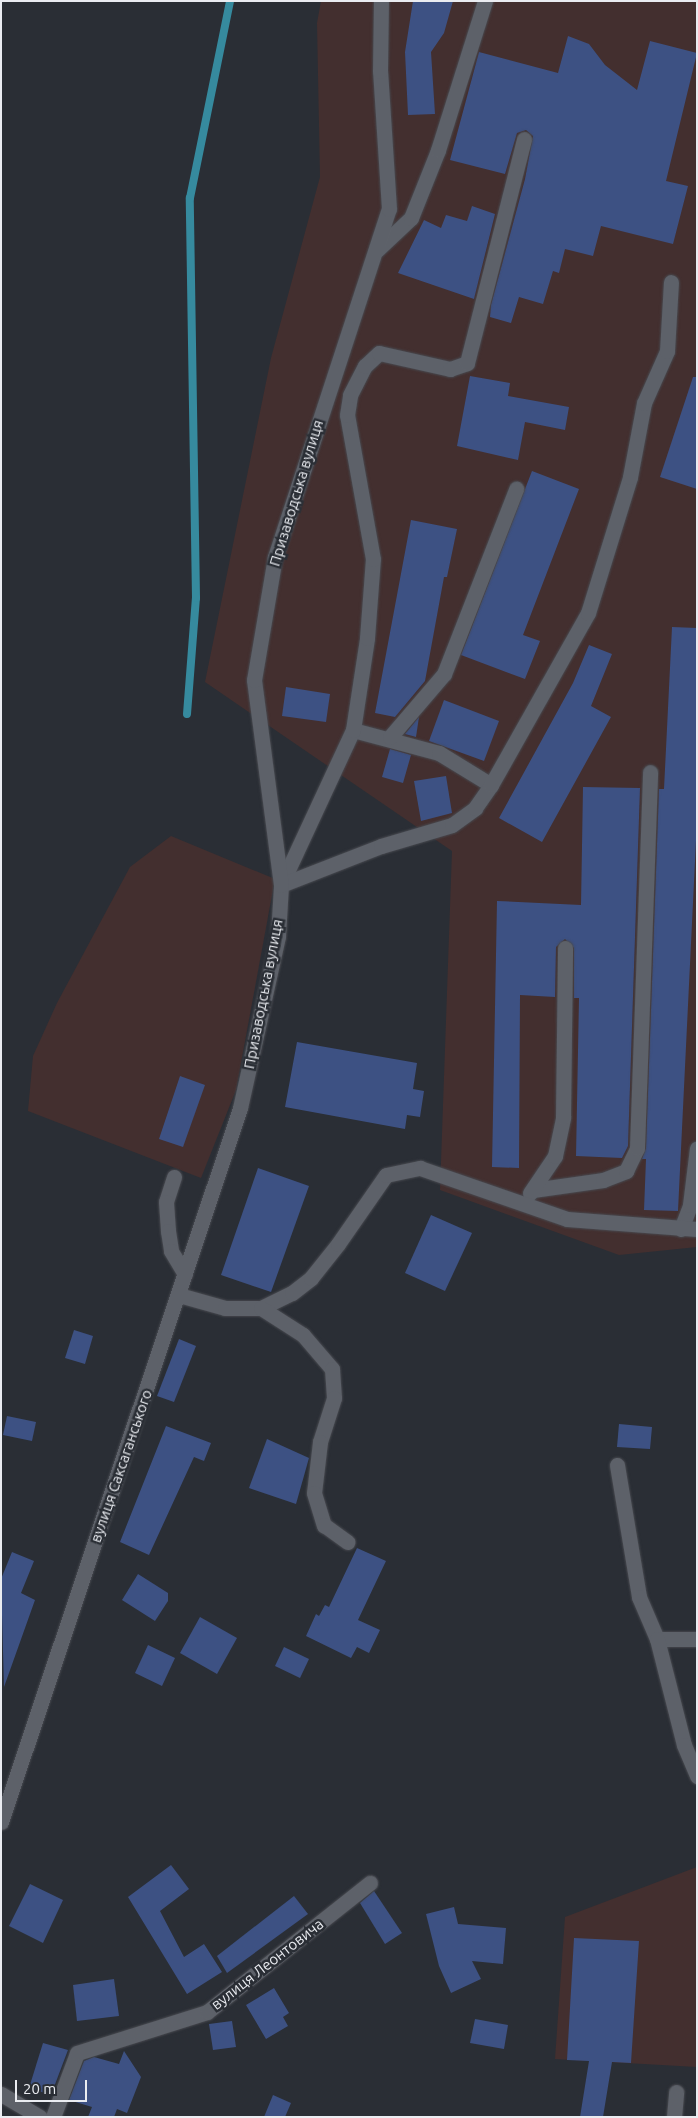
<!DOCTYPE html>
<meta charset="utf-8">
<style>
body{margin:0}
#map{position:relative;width:698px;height:2118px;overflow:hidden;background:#2a2e35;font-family:Ubuntu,sans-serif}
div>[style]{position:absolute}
.industrial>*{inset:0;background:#432f2f}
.stream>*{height:8px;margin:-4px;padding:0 4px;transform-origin:4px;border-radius:4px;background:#368a9e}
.building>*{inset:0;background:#3d5183}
.roads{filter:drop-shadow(0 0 1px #47494f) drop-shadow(0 0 1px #47494f)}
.minor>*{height:15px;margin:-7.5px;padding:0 7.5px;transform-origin:7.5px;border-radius:7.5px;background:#5d6169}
span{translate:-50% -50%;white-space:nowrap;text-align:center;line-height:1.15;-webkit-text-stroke:5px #2a2e35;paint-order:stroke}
.street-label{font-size:15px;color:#eaecf1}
.frame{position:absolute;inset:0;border:2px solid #eaecf1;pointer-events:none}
.scale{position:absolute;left:15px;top:2080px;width:72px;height:22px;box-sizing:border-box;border:2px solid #eaecf1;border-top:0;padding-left:6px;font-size:15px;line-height:18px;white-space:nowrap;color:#eaecf1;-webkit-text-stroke:4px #2a2e35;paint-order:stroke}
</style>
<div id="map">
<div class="industrial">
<div style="clip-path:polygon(321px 1px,697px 1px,697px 1247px,619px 1255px,440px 1190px,452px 851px,205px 682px,271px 358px,320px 177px,317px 23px)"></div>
<div style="clip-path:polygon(171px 836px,275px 879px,236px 1090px,201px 1178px,28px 1111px,33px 1056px,57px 1003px,130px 867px)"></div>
<div style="clip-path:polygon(697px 1867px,697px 2067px,555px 2059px,565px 1917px)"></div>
</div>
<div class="stream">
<div style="left:187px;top:714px;width:116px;rotate:-85.6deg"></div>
<div style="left:196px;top:598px;width:400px;rotate:-90.9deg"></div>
<div style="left:190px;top:198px;width:201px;rotate:-78.5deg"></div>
</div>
<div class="building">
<div style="clip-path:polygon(413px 1px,453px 1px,444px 33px,431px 52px,435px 114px,408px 115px,405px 52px)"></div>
<div style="clip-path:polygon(568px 36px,589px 44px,605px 65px,637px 90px,650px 41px,697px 53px,666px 181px,688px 186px,673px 244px,601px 226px,593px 256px,565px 249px,559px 273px,553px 271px,543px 304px,519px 297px,511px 323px,490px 317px,491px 305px,525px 179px,533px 136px,526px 130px,517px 133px,505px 174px,450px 160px,479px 52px,558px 73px)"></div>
<div style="clip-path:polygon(472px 206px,495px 214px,474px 299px,398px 273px,424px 220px,441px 228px,446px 215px,467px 221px)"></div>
<div style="clip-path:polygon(470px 376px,510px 383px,508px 396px,569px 407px,565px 430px,525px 422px,518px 460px,457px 446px)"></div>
<div style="clip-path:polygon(693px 377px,697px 377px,697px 489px,660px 477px)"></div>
<div style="clip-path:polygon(532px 471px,579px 489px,523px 635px,540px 641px,525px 679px,461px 655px)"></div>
<div style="clip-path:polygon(411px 520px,457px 529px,447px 577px,444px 577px,425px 681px,395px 717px,375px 713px)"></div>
<div style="clip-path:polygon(672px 627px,697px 628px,697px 820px,678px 1211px,644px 1210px,646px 1159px,642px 1159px,646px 1148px,659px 789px,664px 789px)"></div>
<div style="clip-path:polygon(589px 645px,612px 654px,591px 706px,611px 717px,542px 842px,499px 818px,573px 683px)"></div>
<div style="clip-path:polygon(286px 687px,330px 694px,326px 722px,282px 716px)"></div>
<div style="clip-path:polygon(444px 700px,499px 721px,484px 761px,429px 741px)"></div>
<div style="clip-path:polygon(419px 717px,416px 737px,405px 734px)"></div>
<div style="clip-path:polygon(390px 749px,411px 755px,403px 783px,382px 777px)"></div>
<div style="clip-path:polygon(446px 776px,452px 813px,421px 821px,414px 781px)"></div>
<div style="clip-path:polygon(583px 787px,640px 788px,628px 1146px,622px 1158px,576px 1156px,579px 998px,574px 998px,574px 948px,565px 939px,556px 947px,555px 997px,520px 995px,519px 1168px,492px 1167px,497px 901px,581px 905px)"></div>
<div style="clip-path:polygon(297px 1042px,417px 1063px,413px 1089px,424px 1091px,420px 1117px,407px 1115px,405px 1129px,285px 1107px)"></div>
<div style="clip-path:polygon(180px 1076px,205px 1085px,183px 1147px,159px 1139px)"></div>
<div style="clip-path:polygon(258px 1168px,309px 1186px,271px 1292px,221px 1275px)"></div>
<div style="clip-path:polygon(431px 1215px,472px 1233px,445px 1291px,405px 1273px)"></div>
<div style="clip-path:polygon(74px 1330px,93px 1336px,85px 1364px,65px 1358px)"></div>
<div style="clip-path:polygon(179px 1339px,196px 1346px,174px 1402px,157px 1396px)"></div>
<div style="clip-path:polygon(7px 1416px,36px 1422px,32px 1441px,3px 1435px)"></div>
<div style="clip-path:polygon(619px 1424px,652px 1427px,650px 1449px,617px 1447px)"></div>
<div style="clip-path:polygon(166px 1426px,211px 1443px,204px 1461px,194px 1457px,149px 1555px,120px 1542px)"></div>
<div style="clip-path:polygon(267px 1439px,309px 1458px,296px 1504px,249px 1488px)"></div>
<div style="clip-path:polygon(357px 1548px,386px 1561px,358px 1620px,380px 1630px,369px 1653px,357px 1647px,351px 1658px,306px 1636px,316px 1614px,319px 1616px,325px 1605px,329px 1607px)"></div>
<div style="clip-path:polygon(12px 1552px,34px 1561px,21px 1593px,35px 1600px,4px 1687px,1px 1579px)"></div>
<div style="clip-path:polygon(138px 1574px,168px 1593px,168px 1601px,155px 1621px,122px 1600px)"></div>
<div style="clip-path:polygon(200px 1617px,237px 1638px,217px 1674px,180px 1653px)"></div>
<div style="clip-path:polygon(148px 1645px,175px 1658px,162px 1686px,135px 1673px)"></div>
<div style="clip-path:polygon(284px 1647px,309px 1659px,300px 1678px,275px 1666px)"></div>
<div style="clip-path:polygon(171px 1865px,189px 1889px,160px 1911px,184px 1957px,204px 1944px,222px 1972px,187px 1994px,128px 1897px)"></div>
<div style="clip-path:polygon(30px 1884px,63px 1900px,43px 1943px,9px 1926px)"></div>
<div style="clip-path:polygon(374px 1891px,402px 1933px,385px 1944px,360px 1903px)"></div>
<div style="clip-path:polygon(294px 1896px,308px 1914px,227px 1973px,217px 1956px)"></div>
<div style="clip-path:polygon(454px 1907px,458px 1924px,506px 1928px,503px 1964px,472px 1961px,481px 1979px,451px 1993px,439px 1966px,426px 1914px)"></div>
<div style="clip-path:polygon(574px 1938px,639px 1941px,631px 2063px,612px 2062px,603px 2117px,580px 2117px,589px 2061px,567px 2060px)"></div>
<div style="clip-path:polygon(114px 1979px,119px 2016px,77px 2021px,73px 1985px)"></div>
<div style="clip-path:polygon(274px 1988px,289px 2013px,283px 2017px,288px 2026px,266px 2039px,246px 2005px)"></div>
<div style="clip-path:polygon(475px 2019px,508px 2025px,504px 2049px,470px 2043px)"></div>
<div style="clip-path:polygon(232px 2021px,236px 2047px,213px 2050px,209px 2024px)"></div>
<div style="clip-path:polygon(43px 2043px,68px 2050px,51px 2095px,29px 2088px)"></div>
<div style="clip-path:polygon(124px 2051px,141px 2077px,127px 2113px,117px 2109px,114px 2117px,88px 2117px,92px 2107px,69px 2100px,84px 2061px,94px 2057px,119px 2064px)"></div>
<div style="clip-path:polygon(273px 2095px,291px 2103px,285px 2117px,264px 2117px)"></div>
</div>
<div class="roads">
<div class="minor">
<div style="left:377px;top:250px;width:47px;rotate:-43.3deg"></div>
<div style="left:411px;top:218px;width:73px;rotate:-68.3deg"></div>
<div style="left:438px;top:150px;width:156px;rotate:-72.5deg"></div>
<div style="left:353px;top:730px;width:89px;rotate:15deg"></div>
<div style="left:439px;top:753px;width:61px;rotate:31.6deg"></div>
<div style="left:390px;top:737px;width:83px;rotate:-49.4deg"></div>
<div style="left:444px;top:674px;width:199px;rotate:-68.7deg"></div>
<div style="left:281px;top:885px;width:171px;rotate:-65.1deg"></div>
<div style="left:353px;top:730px;width:93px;rotate:-81.3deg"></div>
<div style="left:367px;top:638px;width:79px;rotate:-85.7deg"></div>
<div style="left:373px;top:559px;width:146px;rotate:-100.2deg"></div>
<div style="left:347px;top:415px;width:20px;rotate:-81deg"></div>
<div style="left:350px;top:395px;width:33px;rotate:-63deg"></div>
<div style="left:365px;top:366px;width:19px;rotate:-43deg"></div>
<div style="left:379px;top:353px;width:73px;rotate:12.7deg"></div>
<div style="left:450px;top:369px;width:18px;rotate:-19deg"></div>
<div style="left:467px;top:363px;width:231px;rotate:-75.7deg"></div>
<div style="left:281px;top:885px;width:107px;rotate:-21.3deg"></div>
<div style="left:381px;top:846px;width:74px;rotate:-16.5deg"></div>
<div style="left:452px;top:825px;width:29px;rotate:-36deg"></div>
<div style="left:475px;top:808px;width:28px;rotate:-55deg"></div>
<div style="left:491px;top:785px;width:197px;rotate:-60.6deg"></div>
<div style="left:588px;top:613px;width:142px;rotate:-72.8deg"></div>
<div style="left:630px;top:477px;width:75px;rotate:-79.3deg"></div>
<div style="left:644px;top:403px;width:57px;rotate:-66.1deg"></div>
<div style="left:667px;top:351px;width:69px;rotate:-86.7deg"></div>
<div style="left:174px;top:1177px;width:26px;rotate:108deg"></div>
<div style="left:166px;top:1202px;width:29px;rotate:86deg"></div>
<div style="left:168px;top:1231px;width:20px;rotate:81deg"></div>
<div style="left:171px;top:1251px;width:27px;rotate:59deg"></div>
<div style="left:533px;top:1190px;width:71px;rotate:-8.1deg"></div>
<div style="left:603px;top:1180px;width:25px;rotate:-21deg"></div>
<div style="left:626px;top:1171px;width:25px;rotate:-64deg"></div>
<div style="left:637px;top:1148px;width:376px;rotate:-88deg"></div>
<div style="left:530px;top:1193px;width:45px;rotate:-56deg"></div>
<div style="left:555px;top:1156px;width:40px;rotate:-78deg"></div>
<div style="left:563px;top:1117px;width:169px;rotate:-89.3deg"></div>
<div style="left:681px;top:1229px;width:26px;rotate:-69deg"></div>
<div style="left:690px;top:1205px;width:57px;rotate:-83deg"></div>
<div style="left:179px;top:1295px;width:48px;rotate:15.8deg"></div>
<div style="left:225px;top:1308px;width:36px"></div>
<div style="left:261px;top:1308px;width:34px;rotate:-26deg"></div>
<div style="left:292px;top:1293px;width:24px;rotate:-38deg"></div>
<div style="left:311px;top:1278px;width:43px;rotate:-51.5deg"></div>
<div style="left:338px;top:1244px;width:84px;rotate:-55.2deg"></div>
<div style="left:386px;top:1175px;width:35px;rotate:-12deg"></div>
<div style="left:420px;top:1168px;width:156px;rotate:19.1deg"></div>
<div style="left:567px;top:1219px;width:130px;rotate:4.4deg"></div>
<div style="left:261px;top:1308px;width:50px;rotate:32.7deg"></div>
<div style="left:303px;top:1335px;width:45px;rotate:49.5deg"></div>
<div style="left:332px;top:1369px;width:29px;rotate:86deg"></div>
<div style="left:334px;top:1398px;width:46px;rotate:107.7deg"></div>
<div style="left:320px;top:1442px;width:51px;rotate:96.7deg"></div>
<div style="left:314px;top:1493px;width:34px;rotate:73deg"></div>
<div style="left:324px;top:1525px;width:29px;rotate:36deg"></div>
<div style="left:617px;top:1465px;width:134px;rotate:80.5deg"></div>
<div style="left:639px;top:1597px;width:46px;rotate:66.8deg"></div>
<div style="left:697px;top:1639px;width:40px;rotate:180deg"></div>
<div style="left:657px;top:1639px;width:109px;rotate:75.7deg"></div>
<div style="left:684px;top:1745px;width:34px;rotate:67deg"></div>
<div style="left:1px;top:1822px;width:753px;rotate:-71.49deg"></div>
<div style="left:240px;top:1108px;width:176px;rotate:-77.5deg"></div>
<div style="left:278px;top:936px;width:51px;rotate:-86.6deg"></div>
<div style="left:281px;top:885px;width:207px;rotate:-97.5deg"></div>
<div style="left:254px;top:680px;width:125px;rotate:-80.3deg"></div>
<div style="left:275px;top:557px;width:366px;rotate:-71.9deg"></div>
<div style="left:389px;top:209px;width:138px;rotate:-93.7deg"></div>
<div style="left:380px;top:71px;width:70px;rotate:-89.2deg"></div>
<div style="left:1px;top:2094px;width:45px;rotate:30.5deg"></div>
<div style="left:53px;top:2117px;width:68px;rotate:-69.4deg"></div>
<div style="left:77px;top:2053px;width:136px;rotate:-17.5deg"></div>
<div style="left:207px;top:2012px;width:208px;rotate:-38.4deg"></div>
<div style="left:674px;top:2117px;width:25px;rotate:-85deg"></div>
</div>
</div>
<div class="street-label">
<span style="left:296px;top:493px;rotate:-73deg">Призаводська вулиця</span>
<span style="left:263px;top:994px;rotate:-79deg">Призаводська вулиця</span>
<span style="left:121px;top:1466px;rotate:-71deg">вулиця Саксаганського</span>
<span style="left:267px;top:1964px;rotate:-38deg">вулиця Леонтовича</span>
</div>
<div class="frame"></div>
<div class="scale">20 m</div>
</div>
